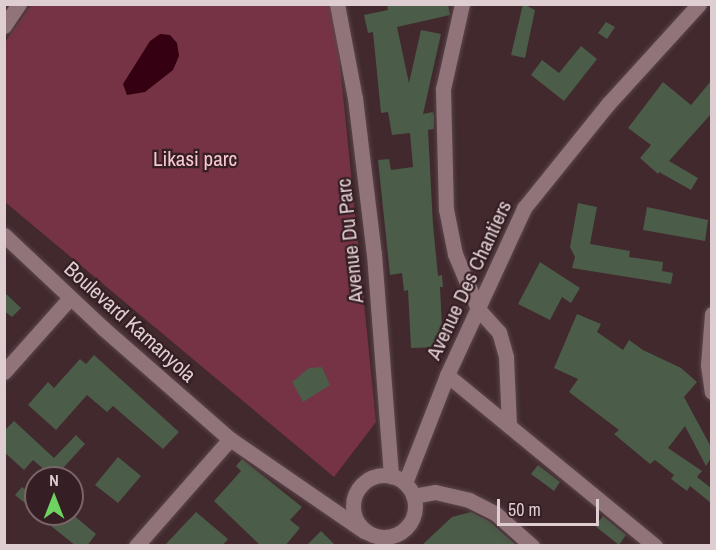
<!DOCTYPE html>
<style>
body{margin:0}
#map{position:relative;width:716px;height:550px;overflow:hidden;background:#41292e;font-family:"Archivo Narrow",sans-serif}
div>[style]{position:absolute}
.green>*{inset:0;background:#763345}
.water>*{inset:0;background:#340012}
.building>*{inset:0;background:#4b5c48}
.roads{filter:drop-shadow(0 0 2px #5a464a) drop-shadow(0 0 2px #5a464a)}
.minor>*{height:15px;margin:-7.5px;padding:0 7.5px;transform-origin:7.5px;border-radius:7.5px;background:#91747a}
.minor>.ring{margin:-7.5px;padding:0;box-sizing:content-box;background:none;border:15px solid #91747a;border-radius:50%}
span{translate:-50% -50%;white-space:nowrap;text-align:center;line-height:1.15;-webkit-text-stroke:4.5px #361f24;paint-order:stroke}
.park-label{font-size:21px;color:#f8c8d2}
.street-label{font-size:21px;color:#deced1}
.frame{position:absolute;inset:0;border:6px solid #deced1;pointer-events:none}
.north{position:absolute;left:24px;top:466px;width:60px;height:60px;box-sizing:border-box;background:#361f24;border:2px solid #796569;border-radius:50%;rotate:0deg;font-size:16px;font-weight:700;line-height:24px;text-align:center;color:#deced1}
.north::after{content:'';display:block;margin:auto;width:21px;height:27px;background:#6ed360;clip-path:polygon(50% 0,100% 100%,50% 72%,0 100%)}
.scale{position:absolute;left:497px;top:499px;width:102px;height:27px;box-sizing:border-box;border:3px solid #deced1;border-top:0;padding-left:8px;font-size:18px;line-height:21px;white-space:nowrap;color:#deced1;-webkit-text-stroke:4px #361f24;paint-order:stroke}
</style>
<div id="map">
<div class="green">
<div style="clip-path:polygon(31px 5px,334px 5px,376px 422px,334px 477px,5px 202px,5px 42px)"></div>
</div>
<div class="water">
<div style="clip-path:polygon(160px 34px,170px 35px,177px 43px,179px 56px,173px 70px,145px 92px,127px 95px,123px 84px,150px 41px)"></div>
</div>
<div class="building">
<div style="clip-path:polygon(387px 4px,448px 4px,450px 15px,397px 27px,409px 83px,421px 30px,441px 34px,423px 114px,433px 112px,434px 116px,434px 129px,428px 130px,433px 225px,438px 276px,442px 275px,443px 287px,440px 287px,443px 347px,411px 348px,408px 290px,404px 291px,402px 273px,390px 275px,378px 160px,389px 159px,391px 170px,413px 167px,410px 133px,392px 135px,388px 112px,381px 113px,373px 32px,368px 33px,364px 15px,388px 10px)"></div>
<div style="clip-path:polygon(523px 4px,535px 10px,525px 58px,511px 55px)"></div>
<div style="clip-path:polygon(606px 22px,615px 27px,607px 39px,598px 33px)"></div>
<div style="clip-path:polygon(581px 46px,597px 59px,564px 101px,531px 75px,542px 60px,559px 73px)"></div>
<div style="clip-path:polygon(711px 81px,711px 114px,669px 161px,698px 178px,691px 190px,659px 172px,658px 174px,640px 158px,651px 145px,628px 128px,663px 82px,691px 105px)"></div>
<div style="clip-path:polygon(578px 203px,597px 207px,590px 244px,630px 251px,629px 257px,663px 262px,662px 271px,673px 273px,671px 284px,572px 268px,575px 257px,570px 247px)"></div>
<div style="clip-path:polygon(647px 207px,708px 220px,705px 241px,643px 230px)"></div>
<div style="clip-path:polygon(540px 262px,580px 288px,571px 303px,562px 297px,550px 320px,518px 304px)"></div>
<div style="clip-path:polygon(4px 292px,21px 308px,12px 317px,4px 311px)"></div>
<div style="clip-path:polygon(577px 314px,601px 324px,597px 332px,623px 350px,629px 340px,643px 350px,681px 368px,697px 382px,684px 397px,711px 447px,711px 458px,706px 466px,685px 426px,668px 448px,702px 471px,697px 477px,711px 488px,711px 503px,690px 486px,687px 491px,671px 479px,674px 475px,655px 460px,650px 464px,614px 434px,619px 430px,569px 392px,578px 379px,554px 368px)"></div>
<div style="clip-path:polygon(94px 355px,179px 432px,163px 449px,113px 406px,107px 412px,87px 395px,56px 430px,28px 405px,48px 382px,54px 388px,80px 359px,86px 364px)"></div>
<div style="clip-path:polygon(322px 367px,330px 385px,303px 402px,292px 382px,309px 368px)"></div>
<div style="clip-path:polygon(14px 421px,54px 458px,76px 435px,85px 444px,54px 478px,33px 460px,24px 470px,4px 452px,4px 431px)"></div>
<div style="clip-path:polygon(118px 457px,141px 476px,118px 503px,95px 485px)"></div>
<div style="clip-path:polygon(242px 459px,302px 507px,290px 520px,300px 528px,285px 546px,261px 546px,214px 501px,241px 471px,236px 466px)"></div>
<div style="clip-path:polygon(538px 465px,560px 482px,554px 491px,531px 474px)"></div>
<div style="clip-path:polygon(22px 487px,36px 498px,36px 512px,15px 495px)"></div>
<div style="clip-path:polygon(196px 512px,228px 539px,222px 546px,164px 546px)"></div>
<div style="clip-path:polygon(471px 512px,489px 521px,517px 546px,421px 546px,452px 517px)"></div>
<div style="clip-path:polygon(36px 514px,72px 514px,96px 534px,87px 546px,76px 546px)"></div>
<div style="clip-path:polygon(603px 516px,626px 535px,619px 545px,595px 526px)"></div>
<div style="clip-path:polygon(321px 531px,336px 546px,306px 546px)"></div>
</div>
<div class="roads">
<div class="minor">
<div style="left:337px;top:4px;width:96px;rotate:79.2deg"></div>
<div style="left:355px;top:98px;width:157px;rotate:83.1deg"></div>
<div style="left:374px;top:254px;width:223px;rotate:85.6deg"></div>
<div style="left:462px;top:4px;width:87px;rotate:102.6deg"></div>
<div style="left:443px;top:89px;width:120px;rotate:88.6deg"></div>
<div style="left:446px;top:209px;width:46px;rotate:78.7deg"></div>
<div style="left:455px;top:254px;width:60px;rotate:67.3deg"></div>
<div style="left:478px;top:309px;width:31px;rotate:48deg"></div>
<div style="left:499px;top:332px;width:26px;rotate:74deg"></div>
<div style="left:506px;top:357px;width:69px;rotate:87.5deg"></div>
<div style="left:4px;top:26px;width:27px;rotate:-56deg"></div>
<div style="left:4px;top:235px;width:136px;rotate:43.2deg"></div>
<div style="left:103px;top:328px;width:169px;rotate:41.2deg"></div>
<div style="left:230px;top:439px;width:163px;rotate:34.5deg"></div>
<div style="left:712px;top:314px;width:51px;rotate:94.5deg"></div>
<div style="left:708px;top:365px;width:27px;rotate:82deg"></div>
<div style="left:4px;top:372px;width:99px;rotate:-48.3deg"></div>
<div style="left:447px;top:375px;width:269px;rotate:39.4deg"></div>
<div class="ring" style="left:353px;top:475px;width:47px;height:47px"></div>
<div style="left:405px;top:483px;width:116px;rotate:-68.7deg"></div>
<div style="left:447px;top:375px;width:184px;rotate:-65.2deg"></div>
<div style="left:524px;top:208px;width:134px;rotate:-51.1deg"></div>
<div style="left:608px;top:104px;width:135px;rotate:-47.7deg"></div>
<div style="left:413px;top:496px;width:22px;rotate:-10deg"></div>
<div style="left:435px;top:492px;width:35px;rotate:13deg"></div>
<div style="left:469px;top:500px;width:29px;rotate:27deg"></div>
<div style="left:495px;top:513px;width:50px;rotate:41.7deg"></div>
<div style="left:136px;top:546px;width:142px;rotate:-48.7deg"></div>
</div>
</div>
<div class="park-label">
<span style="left:195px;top:159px">Likasi parc</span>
</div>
<div class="street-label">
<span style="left:350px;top:241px;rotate:-96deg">Avenue Du Parc</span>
<span style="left:469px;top:280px;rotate:-65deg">Avenue Des Chantiers</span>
<span style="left:130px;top:322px;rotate:42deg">Boulevard Kamanyola</span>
</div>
<div class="frame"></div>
<div class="north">N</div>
<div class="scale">50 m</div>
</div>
